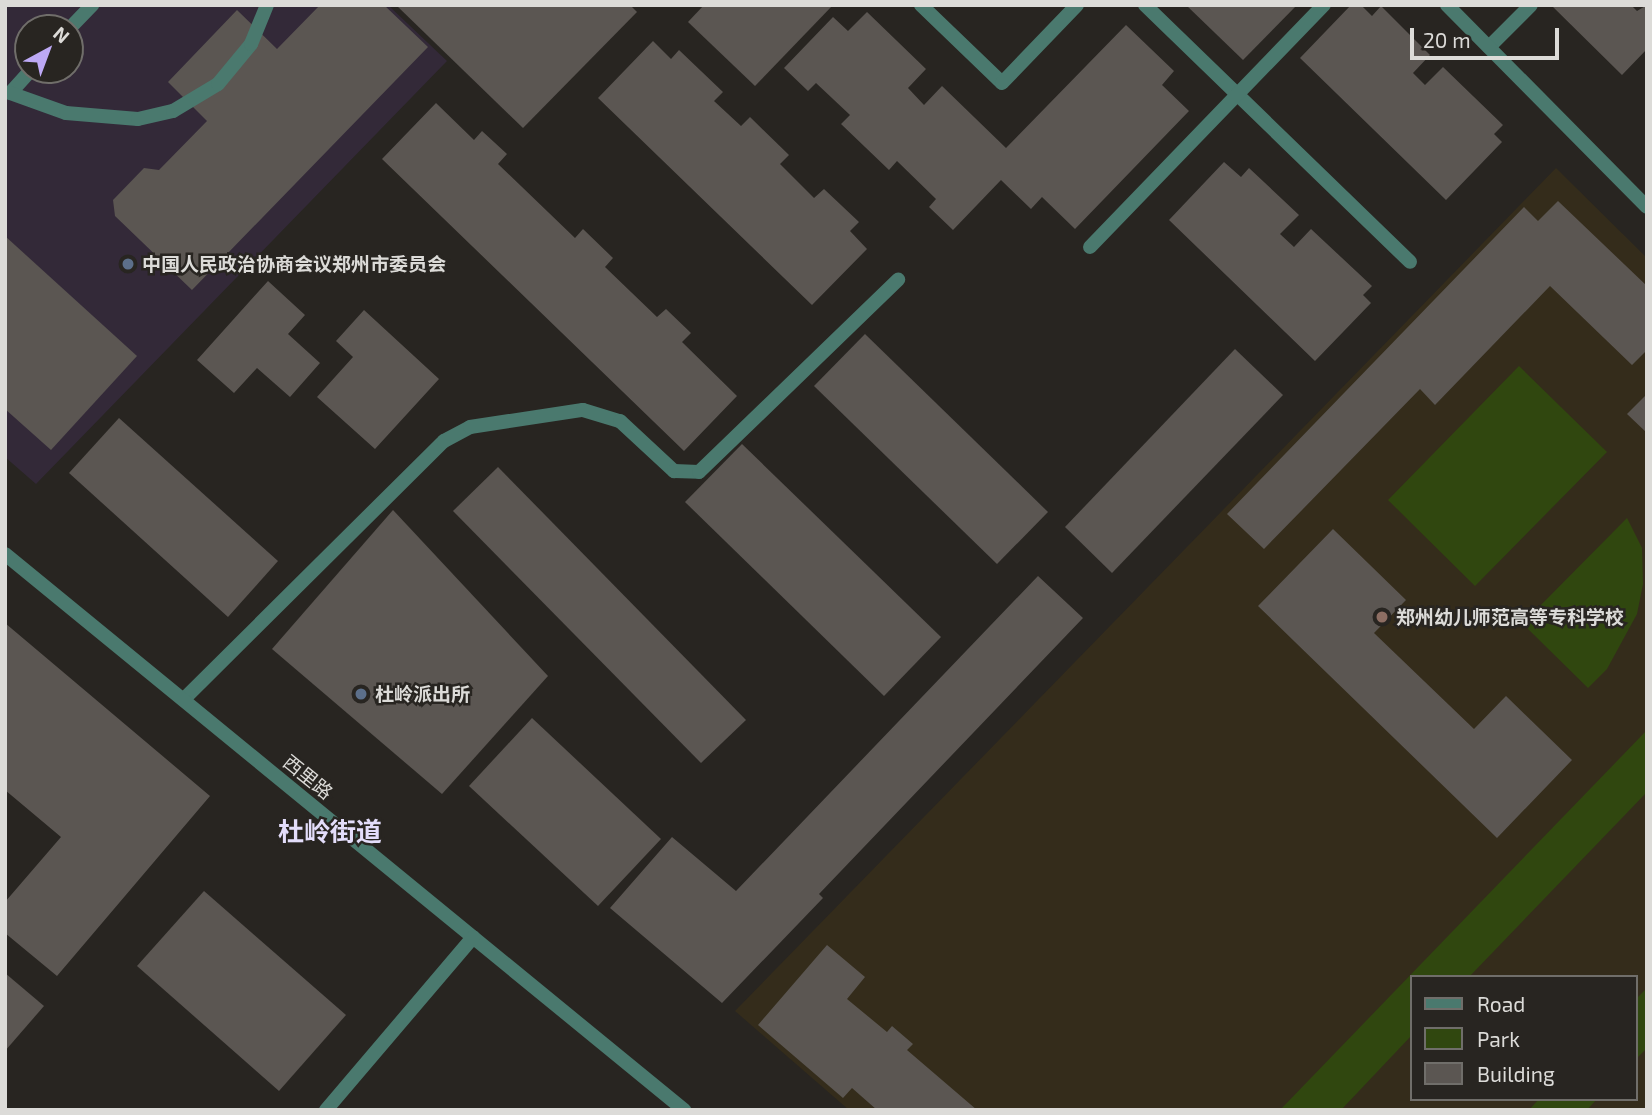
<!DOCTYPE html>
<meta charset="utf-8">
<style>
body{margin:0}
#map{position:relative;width:1652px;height:1115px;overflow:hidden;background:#282521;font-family:"Exo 2","Noto Sans SC",sans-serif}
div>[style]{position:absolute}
.commercial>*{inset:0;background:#332938}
.education>*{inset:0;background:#342c1b}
.green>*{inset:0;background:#30470f}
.building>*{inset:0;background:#5b5652}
.service>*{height:14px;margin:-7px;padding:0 7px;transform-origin:7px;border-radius:7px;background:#4a796e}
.minor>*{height:14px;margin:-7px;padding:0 7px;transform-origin:7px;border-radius:7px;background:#4a796e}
.dots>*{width:19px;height:19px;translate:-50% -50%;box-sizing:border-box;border:4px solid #282521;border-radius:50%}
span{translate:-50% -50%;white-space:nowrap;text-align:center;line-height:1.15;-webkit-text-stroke:5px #282521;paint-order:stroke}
.poi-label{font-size:19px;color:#dcdbd8;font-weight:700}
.left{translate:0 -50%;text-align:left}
.street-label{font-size:19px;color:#dcdbd8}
.district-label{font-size:26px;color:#e3ddfa;font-weight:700}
.frame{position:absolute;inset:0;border:7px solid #dcdbd8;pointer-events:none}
.legend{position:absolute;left:1410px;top:975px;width:228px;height:126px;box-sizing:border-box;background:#282521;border:2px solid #706e6a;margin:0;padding:9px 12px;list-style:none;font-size:21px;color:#dcdbd8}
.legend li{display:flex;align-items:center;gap:14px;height:35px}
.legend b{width:35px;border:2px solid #706e6a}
.north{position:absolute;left:14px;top:14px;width:70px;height:70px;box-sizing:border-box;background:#282521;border:2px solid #706e6a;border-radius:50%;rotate:41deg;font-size:19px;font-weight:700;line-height:28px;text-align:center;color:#dcdbd8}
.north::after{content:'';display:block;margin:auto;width:24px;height:32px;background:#bda9f5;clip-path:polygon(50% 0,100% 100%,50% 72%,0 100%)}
.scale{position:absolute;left:1410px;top:28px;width:149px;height:32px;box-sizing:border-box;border:4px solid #dcdbd8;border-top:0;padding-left:9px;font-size:21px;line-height:24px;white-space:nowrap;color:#dcdbd8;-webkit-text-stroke:5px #282521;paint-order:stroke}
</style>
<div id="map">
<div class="commercial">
<div style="clip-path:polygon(evenodd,5px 5px,388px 5px,447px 61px,36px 484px,5px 457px,5px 5px,28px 28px,70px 28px,70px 70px,28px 70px,28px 28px)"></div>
</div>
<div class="education">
<div style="clip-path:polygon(evenodd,1556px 168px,1647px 258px,1647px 1110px,849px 1110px,735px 1011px,1556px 168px,1412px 977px,1636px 977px,1636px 1099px,1412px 1099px,1412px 977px)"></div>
</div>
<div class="green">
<div style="clip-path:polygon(1519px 366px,1607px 452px,1475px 586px,1388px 500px)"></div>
<div style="clip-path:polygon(1627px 518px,1642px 548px,1643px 584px,1637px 614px,1607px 669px,1588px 688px,1528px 629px,1530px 616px)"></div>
<div style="clip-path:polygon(1647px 730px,1647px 792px,1469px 977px,1412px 977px,1412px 1035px,1341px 1110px,1280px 1110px)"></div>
<div style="clip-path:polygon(1647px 988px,1647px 1048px,1636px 1059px,1636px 999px)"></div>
<div style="clip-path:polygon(1539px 1099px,1597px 1099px,1587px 1110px,1529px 1110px)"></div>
</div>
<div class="building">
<div style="clip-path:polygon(320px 5px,384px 5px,428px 47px,192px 290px,115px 216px,113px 200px,144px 168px,159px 170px,207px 121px,168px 82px,237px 10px,277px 49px)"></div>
<div style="clip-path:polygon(396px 5px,630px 5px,637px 12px,523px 128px)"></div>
<div style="clip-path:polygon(704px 5px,833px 5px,755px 86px,688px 22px)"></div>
<div style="clip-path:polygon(1186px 5px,1297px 5px,1243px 60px)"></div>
<div style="clip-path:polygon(1351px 5px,1361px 5px,1372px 16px,1381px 6px,1430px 55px,1413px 73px,1425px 85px,1443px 67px,1503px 125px,1494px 134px,1502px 142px,1446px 200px,1300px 58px)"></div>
<div style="clip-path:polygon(1551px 5px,1631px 5px,1637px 11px,1647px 5px,1647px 49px,1622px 75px)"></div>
<div style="clip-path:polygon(867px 12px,926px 69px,908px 88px,924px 105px,942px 86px,1006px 148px,1126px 25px,1174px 71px,1162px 85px,1189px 111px,1075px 229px,1042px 197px,1031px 209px,1001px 180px,953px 230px,929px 207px,936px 199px,897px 161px,889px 170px,841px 124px,850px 115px,816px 83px,808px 91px,784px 68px,833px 17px,848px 31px)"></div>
<div style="clip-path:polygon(653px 41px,671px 59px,679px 50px,723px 92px,714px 101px,741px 126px,750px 117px,789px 155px,780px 164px,814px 198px,824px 189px,859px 222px,850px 231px,867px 249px,812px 305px,598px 98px)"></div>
<div style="clip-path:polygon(436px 103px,474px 140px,482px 131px,507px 154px,498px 164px,575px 238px,583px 229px,613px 258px,605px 267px,657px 317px,666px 309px,691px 333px,682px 342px,737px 396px,684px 451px,382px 159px)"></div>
<div style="clip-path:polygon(1224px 162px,1241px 177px,1249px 168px,1299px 215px,1280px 234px,1294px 247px,1311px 229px,1372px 286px,1363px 295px,1371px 303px,1315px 361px,1169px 220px)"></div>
<div style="clip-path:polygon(1558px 201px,1647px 286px,1647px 350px,1632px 365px,1550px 286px,1435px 405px,1420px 389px,1264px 549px,1227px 514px,1524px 207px,1538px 221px)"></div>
<div style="clip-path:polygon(5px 236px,137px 356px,51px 450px,5px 409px)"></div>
<div style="clip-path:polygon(268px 281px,305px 315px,288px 334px,320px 363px,290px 397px,257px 368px,234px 393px,197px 360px)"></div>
<div style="clip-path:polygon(364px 310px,439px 379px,375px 449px,317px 397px,353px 357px,336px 341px)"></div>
<div style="clip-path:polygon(865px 334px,1048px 512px,997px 564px,814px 386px)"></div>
<div style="clip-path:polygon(1235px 349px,1283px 395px,1112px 573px,1065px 527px)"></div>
<div style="clip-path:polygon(1647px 394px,1647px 433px,1627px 414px)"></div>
<div style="clip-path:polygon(119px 418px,278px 561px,228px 617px,69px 473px)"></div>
<div style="clip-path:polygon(742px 444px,941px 637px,884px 696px,685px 502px)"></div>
<div style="clip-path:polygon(498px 467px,746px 720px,701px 763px,453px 511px)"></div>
<div style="clip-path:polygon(393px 510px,548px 676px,442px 794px,272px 649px)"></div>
<div style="clip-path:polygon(1333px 529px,1406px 600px,1374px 633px,1474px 729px,1506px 696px,1572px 760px,1497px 838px,1258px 606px)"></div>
<div style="clip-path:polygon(1038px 576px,1083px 618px,819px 894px,823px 898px,722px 1003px,610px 908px,672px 837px,736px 891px)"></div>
<div style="clip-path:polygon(5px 623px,210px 796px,57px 976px,5px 933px,5px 902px,61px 837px,5px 790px)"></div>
<div style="clip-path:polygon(532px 718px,661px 839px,598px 906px,469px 786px)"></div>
<div style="clip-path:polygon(204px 891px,346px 1015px,279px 1091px,137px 966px)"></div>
<div style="clip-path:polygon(827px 945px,865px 977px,847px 999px,887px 1032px,892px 1026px,913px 1044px,907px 1050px,977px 1110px,877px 1110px,852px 1088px,843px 1098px,758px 1025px)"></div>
<div style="clip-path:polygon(5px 973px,44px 1006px,5px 1051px)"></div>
</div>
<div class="service">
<div style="left:921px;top:5px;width:112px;rotate:43.9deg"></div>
<div style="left:1002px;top:83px;width:108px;rotate:-46.1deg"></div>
<div style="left:1145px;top:5px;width:369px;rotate:44.1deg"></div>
<div style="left:70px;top:28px;width:32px;rotate:-46deg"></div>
<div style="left:1489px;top:47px;width:59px;rotate:-45deg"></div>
<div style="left:31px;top:70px;width:31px;rotate:132deg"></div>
<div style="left:10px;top:93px;width:59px;rotate:19.7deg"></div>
<div style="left:66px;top:113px;width:72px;rotate:4.8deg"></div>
<div style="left:138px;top:119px;width:36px;rotate:-13deg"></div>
<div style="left:173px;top:111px;width:52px;rotate:-31deg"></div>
<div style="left:218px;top:84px;width:52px;rotate:-50.5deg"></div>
<div style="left:251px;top:44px;width:42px;rotate:-67.7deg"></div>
<div style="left:1090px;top:247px;width:337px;rotate:-46deg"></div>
<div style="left:184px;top:699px;width:366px;rotate:-44.8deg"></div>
<div style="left:444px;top:441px;width:30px;rotate:-28deg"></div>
<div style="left:470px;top:427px;width:114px;rotate:-8.6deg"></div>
<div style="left:583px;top:410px;width:39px;rotate:17deg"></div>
<div style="left:620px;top:421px;width:74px;rotate:42.8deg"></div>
<div style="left:674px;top:471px;width:25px;rotate:2deg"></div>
<div style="left:699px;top:472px;width:277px;rotate:-44deg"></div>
</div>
<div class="minor">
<div style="left:1447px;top:5px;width:284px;rotate:45.3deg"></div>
<div style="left:5px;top:554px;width:878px;rotate:39.31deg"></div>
<div style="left:326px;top:1110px;width:227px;rotate:-49.6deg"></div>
</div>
<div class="dots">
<div style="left:128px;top:264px;background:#5c6f8a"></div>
<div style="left:1382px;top:617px;background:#8d6e63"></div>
<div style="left:361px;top:694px;background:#5c6f8a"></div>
</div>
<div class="poi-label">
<span class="left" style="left:142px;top:264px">中国人民政治协商会议郑州市委员会</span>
<span class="left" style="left:1396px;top:617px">郑州幼儿师范高等专科学校</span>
<span class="left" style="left:375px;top:694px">杜岭派出所</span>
</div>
<div class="street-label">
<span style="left:308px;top:777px;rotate:39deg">西里路</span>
</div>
<div class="district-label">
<span style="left:330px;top:831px">杜岭街道</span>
</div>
<div class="frame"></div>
<ul class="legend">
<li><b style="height:9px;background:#4a796e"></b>Road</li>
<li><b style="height:19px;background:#30470f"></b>Park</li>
<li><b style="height:19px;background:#5b5652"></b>Building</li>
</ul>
<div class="north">N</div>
<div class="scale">20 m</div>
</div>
